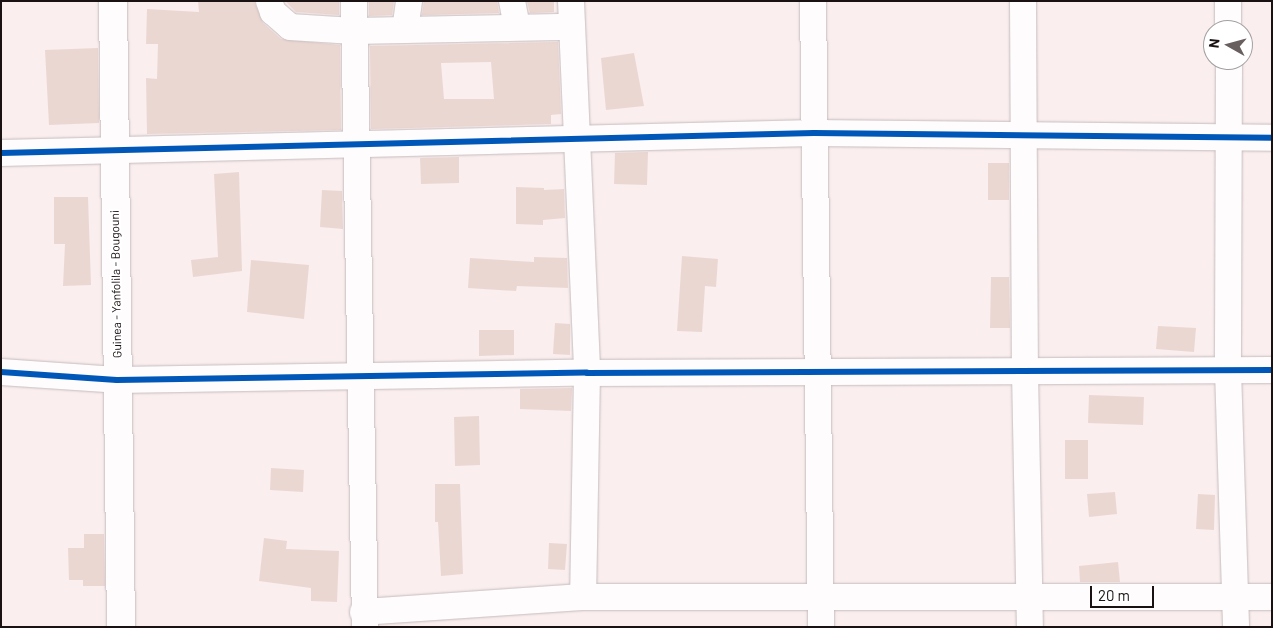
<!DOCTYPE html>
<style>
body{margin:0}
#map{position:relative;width:1273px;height:628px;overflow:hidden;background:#faeeef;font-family:Barlow,sans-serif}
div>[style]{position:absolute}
.building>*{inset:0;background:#ebd7d2}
.roads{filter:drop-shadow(0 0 1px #c6bcbd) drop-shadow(0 0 1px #c6bcbd)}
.minor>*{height:26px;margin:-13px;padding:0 13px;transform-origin:13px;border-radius:13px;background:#fefcfd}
.major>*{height:28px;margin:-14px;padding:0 14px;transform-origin:14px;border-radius:14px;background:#fefcfd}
.cycleway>*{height:6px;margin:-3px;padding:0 3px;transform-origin:3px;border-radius:3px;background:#0057b8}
span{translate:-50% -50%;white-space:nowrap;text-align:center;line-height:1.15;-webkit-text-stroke:4.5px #fff;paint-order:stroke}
.street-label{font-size:12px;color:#1a1212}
.frame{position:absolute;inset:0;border:2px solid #1a1212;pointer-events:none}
.north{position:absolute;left:1203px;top:20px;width:50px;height:50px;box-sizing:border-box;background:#fff;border:1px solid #a3a0a0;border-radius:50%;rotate:277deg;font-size:14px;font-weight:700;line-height:20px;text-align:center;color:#1a1212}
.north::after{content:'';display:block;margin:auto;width:18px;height:22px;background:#685f5f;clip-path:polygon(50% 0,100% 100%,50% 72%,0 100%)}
.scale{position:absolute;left:1090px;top:586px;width:64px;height:22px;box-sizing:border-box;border:2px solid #1a1212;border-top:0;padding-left:6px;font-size:15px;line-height:18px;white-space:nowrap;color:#1a1212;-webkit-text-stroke:4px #fff;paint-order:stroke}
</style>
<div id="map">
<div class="building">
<div style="clip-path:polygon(198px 1px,254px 1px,263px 23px,281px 39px,340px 45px,341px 130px,147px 134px,146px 78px,157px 79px,158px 44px,146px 44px,147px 9px,199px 12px)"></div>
<div style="clip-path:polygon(285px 1px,339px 1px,339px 15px,296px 12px)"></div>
<div style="clip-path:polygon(369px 1px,394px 1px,392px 15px,369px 16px)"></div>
<div style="clip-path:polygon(424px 1px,497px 1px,499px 13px,422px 15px)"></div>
<div style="clip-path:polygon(527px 1px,554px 1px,554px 12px,530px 13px)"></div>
<div style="clip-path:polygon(evenodd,558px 42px,561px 114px,551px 115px,551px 124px,371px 129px,370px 46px,558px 42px,491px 62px,494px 99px,444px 99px,441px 63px,491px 62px)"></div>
<div style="clip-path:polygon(98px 48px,99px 123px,49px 125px,45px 50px)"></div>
<div style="clip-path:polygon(634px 53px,644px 106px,606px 110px,601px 58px)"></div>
<div style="clip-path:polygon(648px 152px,647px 185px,614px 184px,615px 153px)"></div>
<div style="clip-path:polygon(459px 157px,459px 183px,421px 184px,420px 158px)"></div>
<div style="clip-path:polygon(988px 163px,1009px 163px,1009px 200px,988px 200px)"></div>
<div style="clip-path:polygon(239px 172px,242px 271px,193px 277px,191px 260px,218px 257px,214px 174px)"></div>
<div style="clip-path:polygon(516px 187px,544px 188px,544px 190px,564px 189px,565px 218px,543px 220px,543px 225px,516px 224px)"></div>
<div style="clip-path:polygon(322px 190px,342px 191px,343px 229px,320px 227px)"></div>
<div style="clip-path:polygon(54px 197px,88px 197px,91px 285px,63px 286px,65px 244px,54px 244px)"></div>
<div style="clip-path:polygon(682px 256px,718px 259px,716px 287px,705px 286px,702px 332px,677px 331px)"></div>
<div style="clip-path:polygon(534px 257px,567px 258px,568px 288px,517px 286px,516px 291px,468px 288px,470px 258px,534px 262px)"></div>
<div style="clip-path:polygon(251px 260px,309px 265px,304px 319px,247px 312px)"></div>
<div style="clip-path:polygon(991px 277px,1009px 277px,1010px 328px,990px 328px)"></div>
<div style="clip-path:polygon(555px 323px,570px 324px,570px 355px,553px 354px)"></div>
<div style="clip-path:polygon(1158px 326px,1196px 328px,1194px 352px,1156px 349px)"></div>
<div style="clip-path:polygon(479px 330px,514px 330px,514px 355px,479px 356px)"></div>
<div style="clip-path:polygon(572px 388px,571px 411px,520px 409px,520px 389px)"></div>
<div style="clip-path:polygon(1089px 395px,1144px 397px,1143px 425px,1088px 423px)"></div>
<div style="clip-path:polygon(479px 416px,480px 465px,455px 466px,454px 417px)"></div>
<div style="clip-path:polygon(1065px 440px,1088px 440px,1088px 479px,1065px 479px)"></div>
<div style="clip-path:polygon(271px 468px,304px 470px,303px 492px,270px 490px)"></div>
<div style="clip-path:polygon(435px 484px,460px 484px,463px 574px,441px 576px,438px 522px,435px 522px)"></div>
<div style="clip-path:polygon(1115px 492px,1117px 514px,1089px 517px,1087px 494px)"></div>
<div style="clip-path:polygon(1198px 494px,1215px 495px,1214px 530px,1196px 529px)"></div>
<div style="clip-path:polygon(84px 534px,104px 534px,105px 586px,83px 586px,83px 580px,69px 580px,68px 548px,84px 548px)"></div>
<div style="clip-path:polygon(264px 538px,287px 541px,286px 549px,339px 551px,337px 602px,311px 601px,311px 588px,259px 581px)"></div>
<div style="clip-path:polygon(549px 543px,567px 544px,565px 570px,548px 569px)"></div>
<div style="clip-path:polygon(1118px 562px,1120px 582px,1080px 582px,1079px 566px)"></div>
</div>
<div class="roads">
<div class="minor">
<div style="left:269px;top:1px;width:12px;rotate:70deg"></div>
<div style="left:273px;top:12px;width:23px;rotate:41deg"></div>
<div style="left:290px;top:27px;width:64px;rotate:3.6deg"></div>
<div style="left:354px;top:31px;width:218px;rotate:-1.1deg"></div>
<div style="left:354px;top:1px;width:626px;rotate:88.99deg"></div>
<div style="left:512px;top:1px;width:26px;rotate:79deg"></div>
<div style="left:571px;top:1px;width:372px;rotate:87.5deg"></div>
<div style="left:587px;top:373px;width:224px;rotate:91deg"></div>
<div style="left:813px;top:1px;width:626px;rotate:89.27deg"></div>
<div style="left:1023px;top:1px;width:370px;rotate:89.7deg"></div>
<div style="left:1025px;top:371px;width:256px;rotate:88.9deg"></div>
<div style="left:1228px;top:1px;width:29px;rotate:90deg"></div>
<div style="left:405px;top:30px;width:29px;rotate:-82deg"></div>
<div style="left:1229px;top:60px;width:310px;rotate:90.2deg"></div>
<div style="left:1228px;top:370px;width:257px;rotate:88.2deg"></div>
<div style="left:1px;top:153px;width:813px;rotate:-1.41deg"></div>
<div style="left:814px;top:133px;width:458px;rotate:0.6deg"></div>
<div style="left:1px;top:372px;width:116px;rotate:3.9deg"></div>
<div style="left:117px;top:380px;width:470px;rotate:-0.9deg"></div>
<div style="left:587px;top:373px;width:685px;rotate:-0.25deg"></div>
<div style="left:363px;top:612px;width:221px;rotate:-3.9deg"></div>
<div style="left:583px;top:597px;width:689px"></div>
</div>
<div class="major">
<div style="left:113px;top:1px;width:626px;rotate:89.27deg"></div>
</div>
</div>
<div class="cycleway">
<div style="left:1px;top:153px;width:813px;rotate:-1.41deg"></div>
<div style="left:814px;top:133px;width:458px;rotate:0.6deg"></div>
<div style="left:1px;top:372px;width:116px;rotate:3.9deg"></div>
<div style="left:117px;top:380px;width:470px;rotate:-0.9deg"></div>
<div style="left:587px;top:373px;width:685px;rotate:-0.25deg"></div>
</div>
<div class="street-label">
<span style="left:116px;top:284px;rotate:-91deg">Guinea - Yanfolila - Bougouni</span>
</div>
<div class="frame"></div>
<div class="north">N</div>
<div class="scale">20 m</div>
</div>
